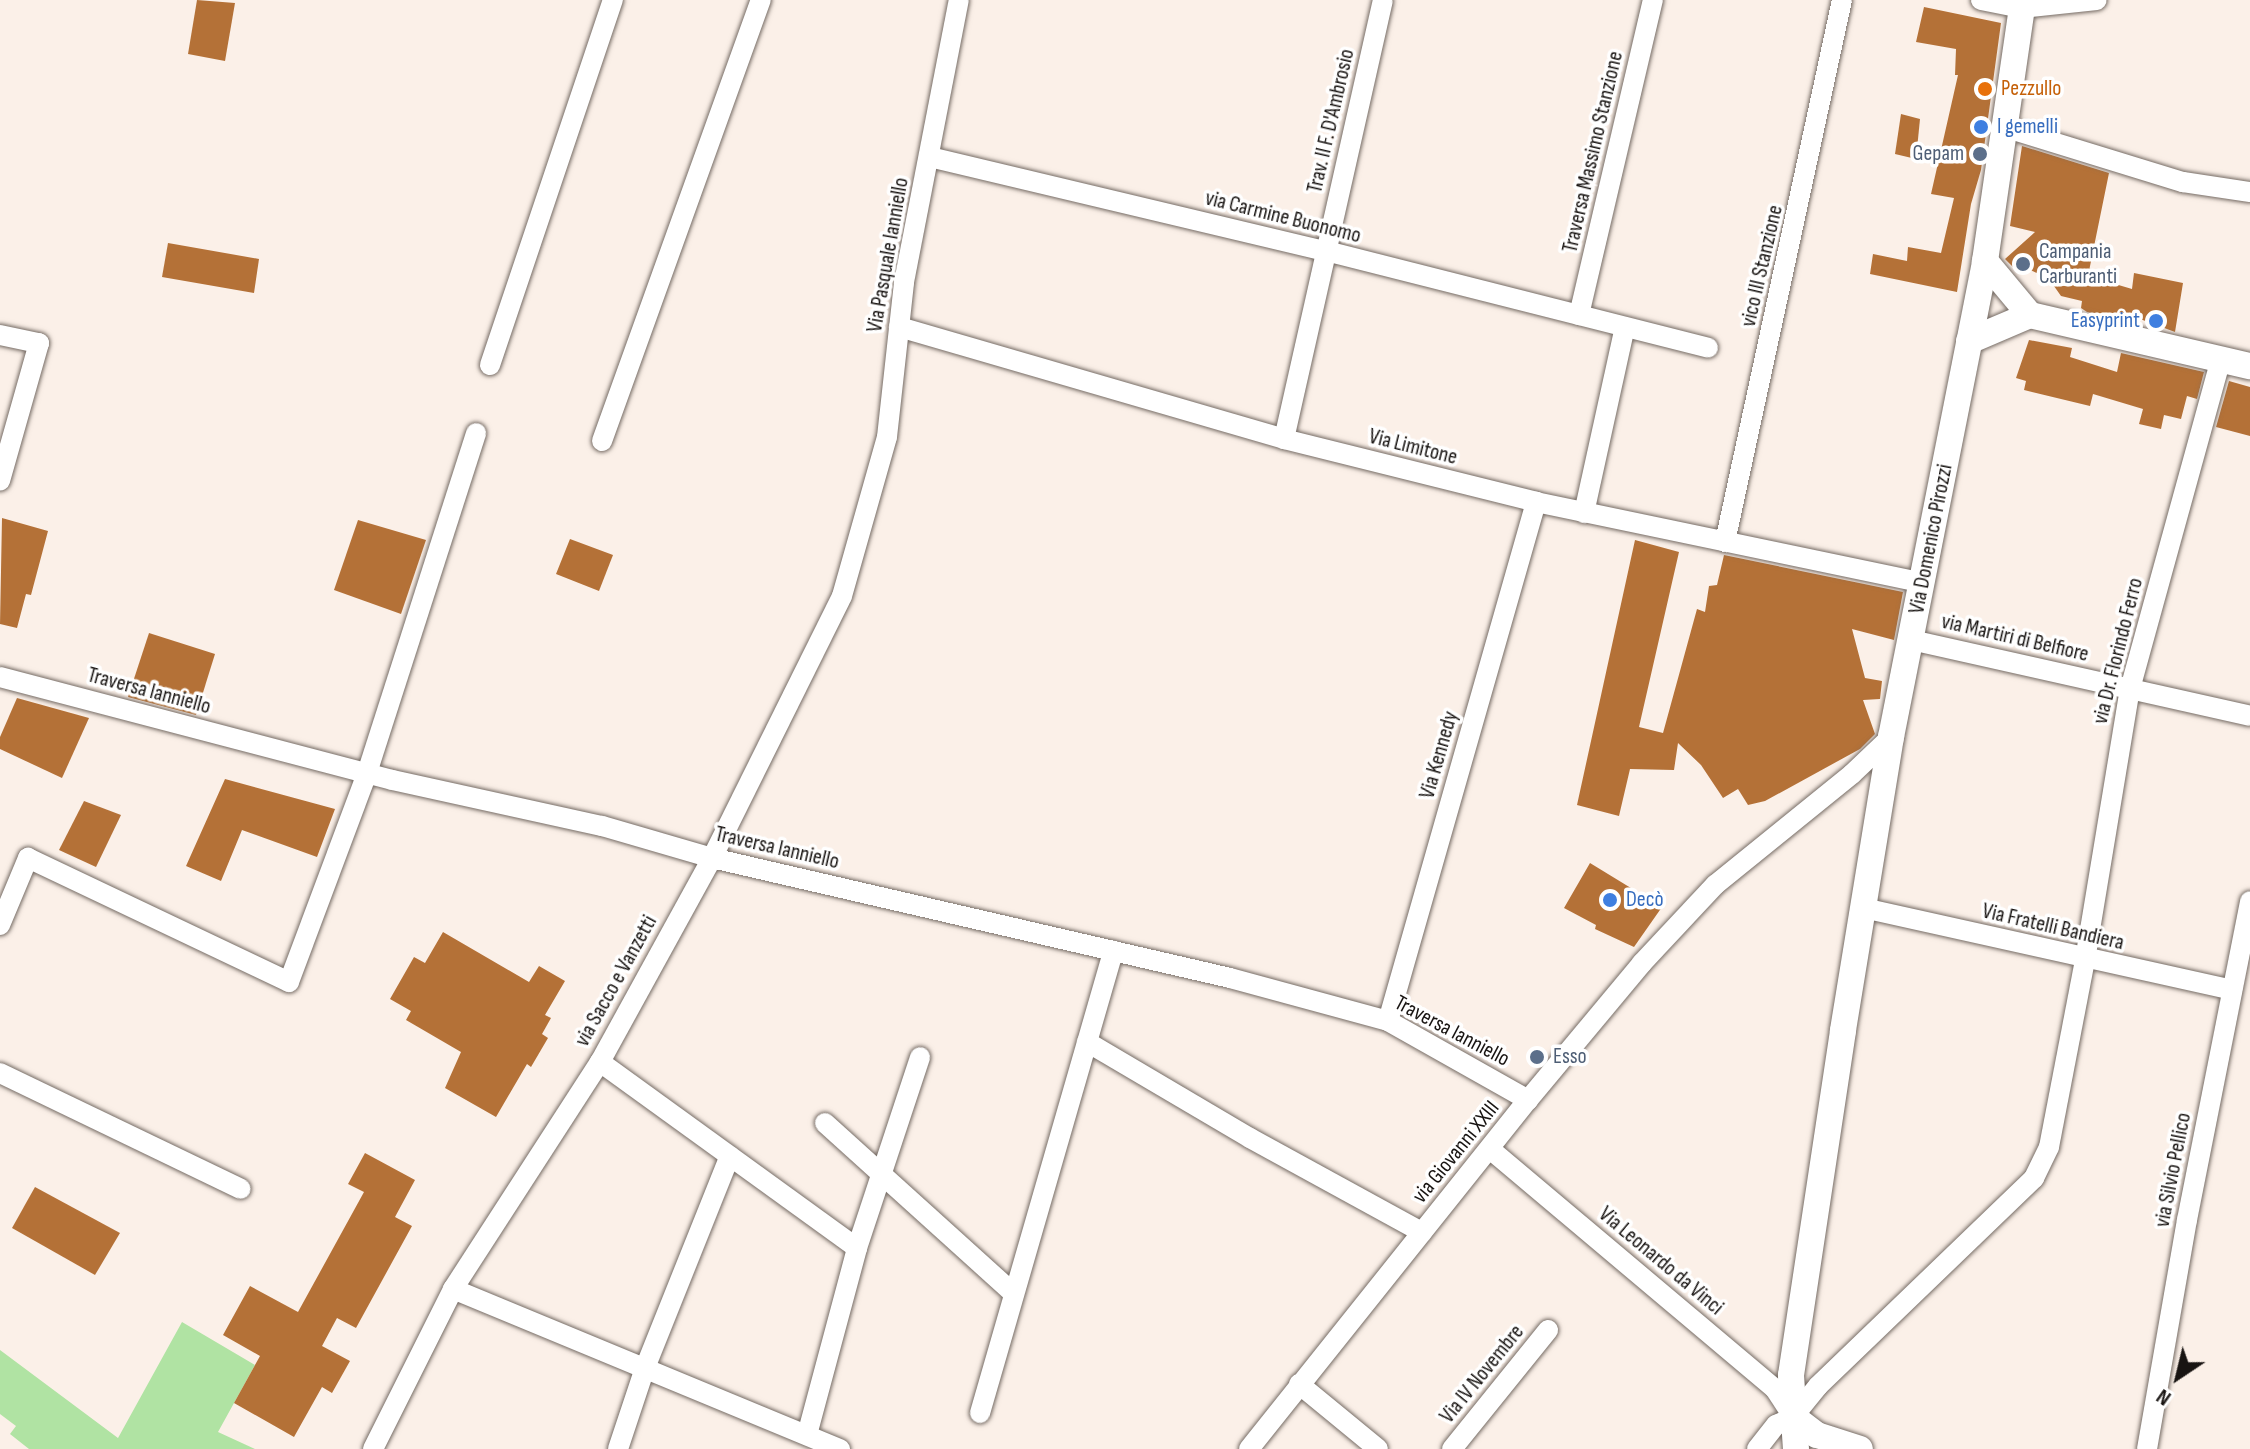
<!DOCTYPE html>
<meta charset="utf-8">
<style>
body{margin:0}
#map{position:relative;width:2250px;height:1449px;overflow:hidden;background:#fbf0e8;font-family:"Sofia Sans Condensed",sans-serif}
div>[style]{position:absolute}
.green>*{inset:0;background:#b0e3a3}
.building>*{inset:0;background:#b47137}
.roads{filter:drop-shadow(0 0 2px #756b64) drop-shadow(0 0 2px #756b64)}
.minor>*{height:20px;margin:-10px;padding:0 10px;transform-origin:10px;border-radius:10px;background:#fff}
.tertiary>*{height:26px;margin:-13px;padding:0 13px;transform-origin:13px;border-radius:13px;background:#fff}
.dots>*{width:22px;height:22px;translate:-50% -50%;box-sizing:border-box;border:4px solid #fff;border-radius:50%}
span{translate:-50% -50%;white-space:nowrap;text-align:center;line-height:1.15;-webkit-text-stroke:7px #fff;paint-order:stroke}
.food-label{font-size:22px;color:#c56008}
.left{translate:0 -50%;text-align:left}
.street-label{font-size:22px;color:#181412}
.shop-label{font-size:22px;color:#366cbe}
.right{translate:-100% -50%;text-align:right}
.service-label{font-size:22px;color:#4e5e75}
.north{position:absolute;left:2138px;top:1337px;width:80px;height:80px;-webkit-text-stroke:6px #fff;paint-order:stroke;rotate:215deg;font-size:22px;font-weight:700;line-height:32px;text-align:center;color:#181412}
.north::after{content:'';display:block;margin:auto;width:28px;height:36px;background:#181412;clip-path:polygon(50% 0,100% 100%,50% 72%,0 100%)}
</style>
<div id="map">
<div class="green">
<div style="clip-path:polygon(182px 1322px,255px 1365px,218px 1432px,255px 1449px,29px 1449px,10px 1434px,16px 1426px,0 1414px,0 1350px,118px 1438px)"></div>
</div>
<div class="building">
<div style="clip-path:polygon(197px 0,235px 3px,225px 61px,188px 54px)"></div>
<div style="clip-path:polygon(1924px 7px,2001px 23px,1981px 170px,1971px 204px,1957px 292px,1870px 274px,1873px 254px,1907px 261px,1908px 247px,1941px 253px,1954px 198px,1931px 194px,1958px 75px,1955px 75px,1956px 49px,1916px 42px)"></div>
<div style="clip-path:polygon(1901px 114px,1920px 119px,1916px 159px,1895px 154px)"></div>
<div style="clip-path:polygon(2022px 146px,2109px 173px,2088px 276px,2132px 289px,2134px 273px,2183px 283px,2175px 332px,2140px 319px,2125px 321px,2087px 312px,2081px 308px,2082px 301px,2061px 296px,2049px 279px,2026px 268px,2020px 274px,2005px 259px,2035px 232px,2010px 226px)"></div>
<div style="clip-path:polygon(168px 243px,259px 259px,254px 293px,162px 277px)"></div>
<div style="clip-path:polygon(2029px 340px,2072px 348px,2070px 357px,2117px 372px,2121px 353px,2204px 372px,2197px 399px,2187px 396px,2181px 419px,2164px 415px,2161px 429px,2139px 424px,2143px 409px,2093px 394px,2090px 406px,2024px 390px,2026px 381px,2016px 378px)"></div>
<div style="clip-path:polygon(2229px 381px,2250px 387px,2250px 436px,2216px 427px)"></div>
<div style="clip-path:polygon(2px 518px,48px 531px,31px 595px,26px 594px,17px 628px,0 624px)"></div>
<div style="clip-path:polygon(358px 520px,426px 540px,401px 614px,334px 590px)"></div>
<div style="clip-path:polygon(570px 539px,613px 555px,599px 591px,556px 574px)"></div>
<div style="clip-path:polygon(1635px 540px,1679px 552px,1639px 727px,1663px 733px,1697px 609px,1705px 612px,1709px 586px,1717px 585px,1724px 555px,1903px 592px,1894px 640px,1852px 629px,1865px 678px,1882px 681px,1880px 699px,1863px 700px,1875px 734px,1860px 749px,1765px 801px,1748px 805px,1738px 789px,1723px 798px,1701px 765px,1678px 743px,1674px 770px,1630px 769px,1619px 816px,1577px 805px)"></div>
<div style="clip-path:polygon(149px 633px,215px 654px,196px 715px,128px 697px)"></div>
<div style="clip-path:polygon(17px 698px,89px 718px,62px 778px,0 749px,0 737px)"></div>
<div style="clip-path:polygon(225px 779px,335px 809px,317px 857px,242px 830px,221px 881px,186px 866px)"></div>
<div style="clip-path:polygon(84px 801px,121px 815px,96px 867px,59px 850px)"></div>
<div style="clip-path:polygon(1590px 863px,1662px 907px,1634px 947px,1595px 929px,1596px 925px,1564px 908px)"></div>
<div style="clip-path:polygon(443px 932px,529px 982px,539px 966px,565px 981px,545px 1015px,551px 1018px,542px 1034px,548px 1038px,531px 1067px,527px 1064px,496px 1117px,445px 1088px,461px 1052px,406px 1020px,411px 1011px,390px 999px,414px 957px,425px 963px)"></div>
<div style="clip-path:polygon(365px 1153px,415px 1180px,395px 1217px,412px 1226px,356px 1328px,337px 1318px,322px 1346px,350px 1361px,332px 1393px,322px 1387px,294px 1437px,234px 1403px,260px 1356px,223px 1335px,250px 1286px,298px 1312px,364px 1192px,348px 1184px)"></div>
<div style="clip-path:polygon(35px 1187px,120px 1233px,95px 1275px,12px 1228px)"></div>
</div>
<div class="roads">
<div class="minor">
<div style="left:1981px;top:0;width:41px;rotate:11.3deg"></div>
<div style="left:2021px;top:8px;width:76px;rotate:-6deg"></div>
<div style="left:2007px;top:128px;width:184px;rotate:17.1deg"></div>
<div style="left:2183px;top:182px;width:68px;rotate:8.5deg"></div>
<div style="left:930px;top:157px;width:407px;rotate:13.4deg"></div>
<div style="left:1326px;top:251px;width:394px;rotate:14.2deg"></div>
<div style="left:1579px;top:315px;width:324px;rotate:-76.8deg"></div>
<div style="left:899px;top:327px;width:401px;rotate:16.2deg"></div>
<div style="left:1284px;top:439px;width:260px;rotate:14deg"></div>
<div style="left:1536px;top:502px;width:395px;rotate:11.8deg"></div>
<div style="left:0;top:335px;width:40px;rotate:12deg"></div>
<div style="left:39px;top:343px;width:143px;rotate:105.8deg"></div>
<div style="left:490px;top:365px;width:385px;rotate:-71.4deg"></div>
<div style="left:1284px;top:439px;width:449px;rotate:-77.3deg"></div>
<div style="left:602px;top:441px;width:469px;rotate:-70.2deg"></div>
<div style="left:1584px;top:513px;width:190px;rotate:-77.6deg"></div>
<div style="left:1725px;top:542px;width:554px;rotate:-77.82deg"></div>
<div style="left:1911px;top:640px;width:347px;rotate:12.6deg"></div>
<div style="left:0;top:677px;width:405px;rotate:14.7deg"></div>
<div style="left:392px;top:780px;width:215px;rotate:12.4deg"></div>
<div style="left:602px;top:826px;width:115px;rotate:16.2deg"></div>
<div style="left:712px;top:858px;width:532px;rotate:13.04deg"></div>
<div style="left:1230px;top:978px;width:164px;rotate:15.2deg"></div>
<div style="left:1388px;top:1021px;width:161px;rotate:29.4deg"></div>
<div style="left:1863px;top:908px;width:378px;rotate:12.5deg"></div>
<div style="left:0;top:925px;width:73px;rotate:-67.3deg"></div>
<div style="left:28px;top:858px;width:289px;rotate:25.4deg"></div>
<div style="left:289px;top:982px;width:223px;rotate:-69.5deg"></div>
<div style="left:367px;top:773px;width:357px;rotate:-72.2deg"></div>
<div style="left:1388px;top:1021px;width:540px;rotate:-74.08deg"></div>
<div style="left:1087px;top:1042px;width:189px;rotate:30.5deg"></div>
<div style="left:1250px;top:1138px;width:196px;rotate:28.7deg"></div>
<div style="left:600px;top:1062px;width:317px;rotate:35.9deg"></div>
<div style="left:0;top:1073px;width:267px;rotate:25.7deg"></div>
<div style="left:825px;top:1123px;width:253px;rotate:42.1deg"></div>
<div style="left:1490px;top:1149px;width:373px;rotate:40.1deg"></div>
<div style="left:1775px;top:1389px;width:33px;rotate:57deg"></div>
<div style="left:453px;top:1289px;width:419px;rotate:22.5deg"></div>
<div style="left:1299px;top:1384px;width:102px;rotate:39.4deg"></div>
<div style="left:980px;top:1413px;width:481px;rotate:-73.9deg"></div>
<div style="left:807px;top:1435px;width:194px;rotate:-75deg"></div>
<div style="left:857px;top:1248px;width:201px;rotate:-71.7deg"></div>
<div style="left:373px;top:1449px;width:179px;rotate:-63.4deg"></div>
<div style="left:453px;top:1289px;width:270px;rotate:-57.1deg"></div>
<div style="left:600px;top:1062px;width:233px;rotate:-61.2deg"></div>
<div style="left:712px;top:858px;width:292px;rotate:-63.6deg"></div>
<div style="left:842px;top:596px;width:165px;rotate:-74.2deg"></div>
<div style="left:887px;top:437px;width:156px;rotate:-83.7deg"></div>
<div style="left:904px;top:282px;width:287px;rotate:-79deg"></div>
<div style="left:618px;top:1449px;width:85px;rotate:-71.6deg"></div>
<div style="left:645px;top:1368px;width:228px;rotate:-68.2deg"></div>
<div style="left:1249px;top:1449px;width:447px;rotate:-51.4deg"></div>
<div style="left:1528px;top:1100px;width:178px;rotate:-50.2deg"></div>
<div style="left:1642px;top:963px;width:107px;rotate:-46.9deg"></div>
<div style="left:1715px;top:885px;width:176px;rotate:-39deg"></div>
<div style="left:1852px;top:774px;width:54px;rotate:-43.5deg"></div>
<div style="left:1452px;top:1449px;width:153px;rotate:-51.1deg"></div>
<div style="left:1757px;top:1449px;width:31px;rotate:-52deg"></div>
<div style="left:1776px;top:1425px;width:19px;rotate:-25deg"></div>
<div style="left:1793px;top:1417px;width:40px;rotate:-51deg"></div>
<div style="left:1818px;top:1386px;width:300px;rotate:-43.9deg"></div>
<div style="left:2034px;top:1178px;width:34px;rotate:-64deg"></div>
<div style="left:2049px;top:1147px;width:190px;rotate:-79.1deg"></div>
<div style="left:2085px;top:960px;width:275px;rotate:-80.6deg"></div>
<div style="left:2130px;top:689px;width:342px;rotate:-74.6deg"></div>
<div style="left:2147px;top:1449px;width:232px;rotate:-80.1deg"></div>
<div style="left:2187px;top:1220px;width:325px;rotate:-78.8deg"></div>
</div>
<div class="tertiary">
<div style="left:1985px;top:261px;width:70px;rotate:50.2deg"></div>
<div style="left:2030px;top:315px;width:226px;rotate:13.1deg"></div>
<div style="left:1969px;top:341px;width:66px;rotate:-23.1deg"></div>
<div style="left:1793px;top:1417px;width:30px;rotate:37deg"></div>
<div style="left:1817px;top:1435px;width:45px;rotate:18deg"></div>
<div style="left:1796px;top:1449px;width:74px;rotate:-93.9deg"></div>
<div style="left:1791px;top:1375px;width:349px;rotate:-81.4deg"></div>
<div style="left:1843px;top:1030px;width:297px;rotate:-80.7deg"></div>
<div style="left:1891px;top:737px;width:485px;rotate:-78.8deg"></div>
<div style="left:1985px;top:261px;width:264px;rotate:-81.7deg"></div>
</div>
</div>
<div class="dots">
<div style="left:1985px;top:89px;background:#e8710a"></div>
<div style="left:1981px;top:127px;background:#3f7fe0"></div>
<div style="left:1980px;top:154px;background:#5c6f8a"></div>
<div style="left:2023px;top:264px;background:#5c6f8a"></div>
<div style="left:2156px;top:321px;background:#3f7fe0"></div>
<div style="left:1610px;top:900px;background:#3f7fe0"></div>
<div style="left:1537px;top:1057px;background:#5c6f8a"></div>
</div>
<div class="food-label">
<span class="left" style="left:2001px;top:89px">Pezzullo</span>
</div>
<div class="street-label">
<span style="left:1331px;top:121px;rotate:-77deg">Trav. II F. D'Ambrosio</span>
<span style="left:1593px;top:152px;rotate:-77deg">Traversa Massimo Stanzione</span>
<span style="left:1283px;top:217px;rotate:14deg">via Carmine Buonomo</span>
<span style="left:888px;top:255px;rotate:-80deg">Via Pasquale Ianniello</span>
<span style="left:1762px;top:266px;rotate:-77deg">vico III Stanzione</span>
<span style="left:1413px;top:447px;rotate:14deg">Via Limitone</span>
<span style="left:1931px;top:539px;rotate:-79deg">Via Domenico Pirozzi</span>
<span style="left:2015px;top:638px;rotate:13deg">via Martiri di Belfiore</span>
<span style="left:2118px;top:651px;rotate:-76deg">via Dr. Florindo Ferro</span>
<span style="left:149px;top:691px;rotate:15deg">Traversa Ianniello</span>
<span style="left:1439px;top:755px;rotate:-74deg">Via Kennedy</span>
<span style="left:777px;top:848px;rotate:13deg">Traversa Ianniello</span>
<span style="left:2053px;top:927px;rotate:13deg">Via Fratelli Bandiera</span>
<span style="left:616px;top:981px;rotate:-61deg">via Sacco e Vanzetti</span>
<span style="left:1452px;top:1031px;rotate:28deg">Traversa Ianniello</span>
<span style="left:1456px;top:1152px;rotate:-51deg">via Giovanni XXIII</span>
<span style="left:2173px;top:1170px;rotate:-79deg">via Silvio Pellico</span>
<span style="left:1661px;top:1261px;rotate:40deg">Via Leonardo da Vinci</span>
<span style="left:1482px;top:1374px;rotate:-51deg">Via IV Novembre</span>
</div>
<div class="shop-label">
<span class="left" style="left:1997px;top:127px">I gemelli</span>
<span class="right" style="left:2140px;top:321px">Easyprint</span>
<span class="left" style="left:1626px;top:900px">Decò</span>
</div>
<div class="service-label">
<span class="right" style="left:1964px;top:154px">Gepam</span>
<span class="left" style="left:2039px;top:264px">Campania<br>Carburanti</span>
<span class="left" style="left:1553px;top:1057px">Esso</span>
</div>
<div class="north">N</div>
</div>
